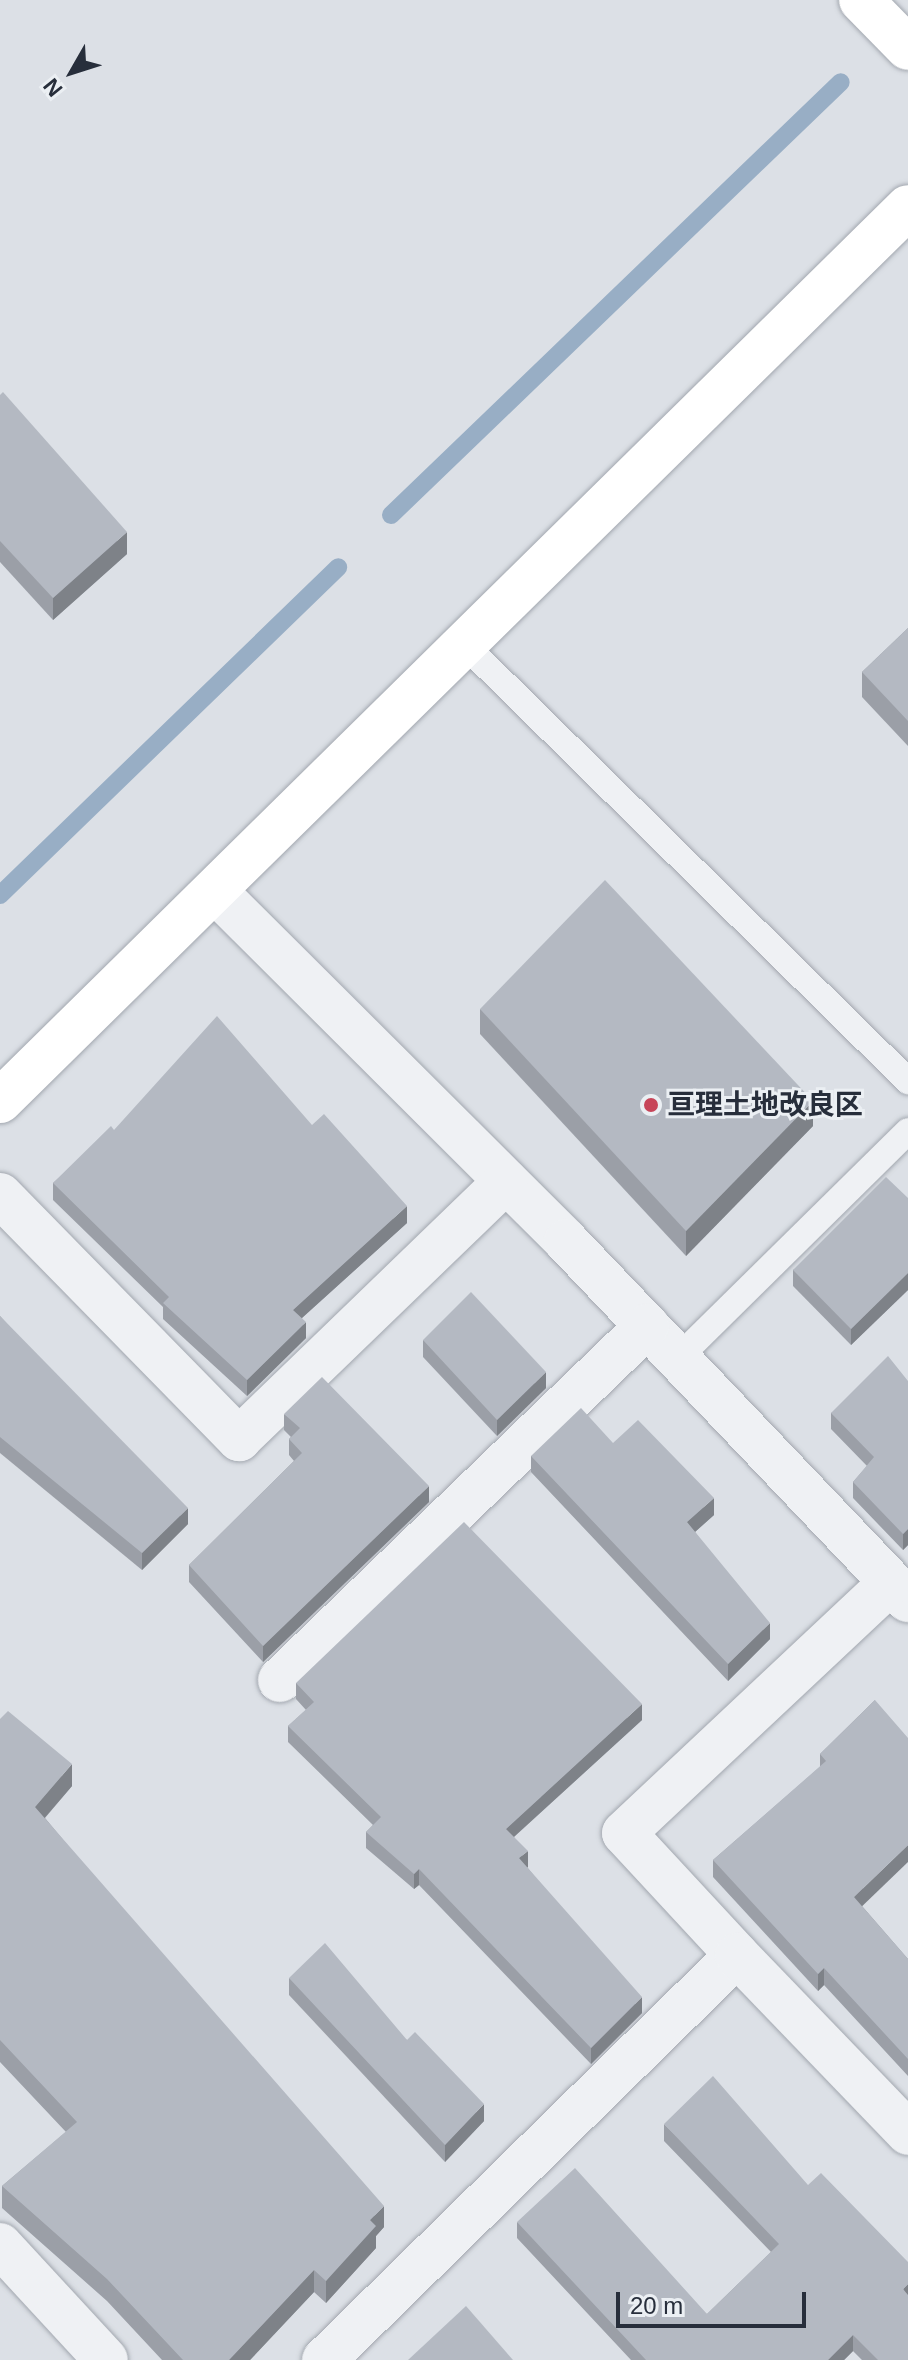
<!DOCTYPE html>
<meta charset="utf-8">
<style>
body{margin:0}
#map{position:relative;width:908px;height:2360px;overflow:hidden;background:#dce0e6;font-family:Arial,"Noto Sans JP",sans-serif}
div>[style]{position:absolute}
.stream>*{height:18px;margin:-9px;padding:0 9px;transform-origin:9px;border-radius:9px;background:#98aec5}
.roads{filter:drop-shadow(0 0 2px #a2a7af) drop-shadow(0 0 2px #a2a7af)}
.lane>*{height:26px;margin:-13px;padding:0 13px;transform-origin:13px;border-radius:13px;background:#eff1f4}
.street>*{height:44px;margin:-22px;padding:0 22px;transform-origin:22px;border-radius:22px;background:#eff1f4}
.secondary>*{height:44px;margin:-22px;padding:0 22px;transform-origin:22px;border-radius:22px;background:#fff}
.wall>*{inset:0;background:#9b9fa7}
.shaded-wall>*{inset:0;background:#7e8288}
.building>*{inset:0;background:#b4b9c2}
.dots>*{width:22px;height:22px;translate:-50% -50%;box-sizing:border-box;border:4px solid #ebeff3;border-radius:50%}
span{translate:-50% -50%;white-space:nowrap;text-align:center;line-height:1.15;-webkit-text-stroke:6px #ebeff3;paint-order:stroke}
.poi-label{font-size:28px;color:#272e3b;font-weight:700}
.left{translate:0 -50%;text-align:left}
.north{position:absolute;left:32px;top:32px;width:80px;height:80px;-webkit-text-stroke:6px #ebeff3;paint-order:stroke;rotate:231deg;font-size:22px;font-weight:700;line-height:32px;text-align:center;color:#272e3b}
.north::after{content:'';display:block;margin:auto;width:28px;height:36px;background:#272e3b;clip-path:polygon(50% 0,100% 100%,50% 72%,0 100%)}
.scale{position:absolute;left:616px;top:2292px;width:190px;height:36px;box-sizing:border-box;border:4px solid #272e3b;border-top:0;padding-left:10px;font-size:24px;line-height:28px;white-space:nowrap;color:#272e3b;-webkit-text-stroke:6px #ebeff3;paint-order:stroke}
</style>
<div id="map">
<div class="stream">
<div style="left:391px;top:515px;width:624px;rotate:-43.9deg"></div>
<div style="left:0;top:895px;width:471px;rotate:-44.1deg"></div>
</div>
<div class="roads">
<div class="lane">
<div style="left:465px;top:645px;width:622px;rotate:44.54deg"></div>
<div style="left:678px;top:1358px;width:323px;rotate:-44.6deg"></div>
</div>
<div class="street">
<div style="left:216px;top:892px;width:494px;rotate:44.9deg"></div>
<div style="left:566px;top:1241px;width:496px;rotate:46.4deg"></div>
<div style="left:0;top:1195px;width:342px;rotate:45.6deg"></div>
<div style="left:239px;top:1439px;width:371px;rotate:-44deg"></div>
<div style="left:280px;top:1680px;width:510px;rotate:-43.97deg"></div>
<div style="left:737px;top:1955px;width:166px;rotate:-132.8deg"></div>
<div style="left:624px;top:1833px;width:366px;rotate:-43.2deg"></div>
<div style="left:0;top:2245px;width:156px;rotate:47.3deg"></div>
<div style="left:324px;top:2360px;width:578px;rotate:-44.44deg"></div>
<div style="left:737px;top:1955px;width:247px;rotate:46.1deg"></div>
</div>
<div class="secondary">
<div style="left:861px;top:0;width:67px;rotate:45.6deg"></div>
<div style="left:0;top:1101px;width:1274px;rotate:-44.55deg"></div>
</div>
</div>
<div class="wall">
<div style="clip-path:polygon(0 395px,127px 554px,53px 620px,0 562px)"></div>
<div style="clip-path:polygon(908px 628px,908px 746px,862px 697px,862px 672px)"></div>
<div style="clip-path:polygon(480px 1009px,813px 1126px,686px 1256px,480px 1034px)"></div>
<div style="clip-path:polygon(114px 1130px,407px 1223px,302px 1318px,306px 1338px,247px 1396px,163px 1319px,163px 1307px,53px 1200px,53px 1183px)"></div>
<div style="clip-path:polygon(908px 1198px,908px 1290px,851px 1345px,793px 1286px,793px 1270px)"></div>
<div style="clip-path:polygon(0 1316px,188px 1524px,142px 1570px,0 1453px)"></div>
<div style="clip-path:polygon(423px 1340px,546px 1388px,497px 1436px,423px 1357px)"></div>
<div style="clip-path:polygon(908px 1381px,908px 1545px,903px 1550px,853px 1498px,853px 1482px,867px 1466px,831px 1429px,831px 1413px)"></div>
<div style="clip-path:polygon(284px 1414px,429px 1502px,263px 1662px,189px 1582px,189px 1565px,294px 1461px,289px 1455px,289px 1439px,291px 1437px,284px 1430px)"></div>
<div style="clip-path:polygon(613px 1443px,714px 1515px,695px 1532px,770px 1639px,728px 1681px,531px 1472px,531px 1456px)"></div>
<div style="clip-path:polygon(296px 1683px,642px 1720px,514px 1837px,527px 1867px,642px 2013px,591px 2064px,419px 1885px,414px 1889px,366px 1848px,366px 1832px,373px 1825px,288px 1742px,288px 1726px,306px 1710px,296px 1699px)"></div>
<div style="clip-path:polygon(875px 1700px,862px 1906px,908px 1959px,908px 2076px,824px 1985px,818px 1991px,713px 1877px,713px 1860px,820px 1767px,820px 1754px)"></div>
<div style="clip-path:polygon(0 1719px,72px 1786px,45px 1818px,384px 2227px,376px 2236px,376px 2248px,326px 2303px,314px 2292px,250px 2360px,162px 2360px,107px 2301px,2px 2208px,2px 2186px,66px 2132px,0 2062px)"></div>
<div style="clip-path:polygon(289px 1978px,407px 2040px,484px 2121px,445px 2162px,289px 1995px)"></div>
<div style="clip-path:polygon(664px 2124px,908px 2360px,862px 2360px,853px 2351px,844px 2360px,631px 2360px,517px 2238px,517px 2222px,707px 2314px,771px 2252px,664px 2141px)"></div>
</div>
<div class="shaded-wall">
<div style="clip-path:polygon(127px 532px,127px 554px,53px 620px,53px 598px)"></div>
<div style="clip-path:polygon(813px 1101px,813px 1126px,686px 1256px,686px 1231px)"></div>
<div style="clip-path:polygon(407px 1206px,407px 1223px,293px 1326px,293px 1310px)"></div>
<div style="clip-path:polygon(908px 1273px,908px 1290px,851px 1345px,851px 1329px)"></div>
<div style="clip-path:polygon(306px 1322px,306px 1338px,247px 1396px,247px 1380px)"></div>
<div style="clip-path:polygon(546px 1372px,546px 1388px,497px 1436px,497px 1420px)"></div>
<div style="clip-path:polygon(429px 1486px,429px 1502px,263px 1662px,263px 1646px)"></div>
<div style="clip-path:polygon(714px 1498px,714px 1515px,687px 1539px,687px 1522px)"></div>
<div style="clip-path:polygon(188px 1508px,188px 1524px,142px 1570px,142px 1553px)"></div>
<div style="clip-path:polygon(908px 1529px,908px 1545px,903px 1550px,903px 1534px)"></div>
<div style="clip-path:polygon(770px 1623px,770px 1639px,728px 1681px,728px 1664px)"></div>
<div style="clip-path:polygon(642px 1704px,642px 1720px,506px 1844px,506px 1829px)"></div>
<div style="clip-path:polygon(72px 1764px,72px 1786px,35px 1829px,35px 1807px)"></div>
<div style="clip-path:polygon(908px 1845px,908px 1862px,854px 1914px,854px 1897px)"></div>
<div style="clip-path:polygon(528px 1851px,528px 1867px,519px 1874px,519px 1858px)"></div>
<div style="clip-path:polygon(419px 1869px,419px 1885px,414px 1889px,414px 1874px)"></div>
<div style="clip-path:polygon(824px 1968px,824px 1985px,818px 1991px,818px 1974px)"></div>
<div style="clip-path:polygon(642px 1997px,642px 2013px,591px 2064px,591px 2048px)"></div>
<div style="clip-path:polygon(484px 2104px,484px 2121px,445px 2162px,445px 2145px)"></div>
<div style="clip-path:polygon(384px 2206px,384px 2227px,376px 2236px,376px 2248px,326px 2303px,326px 2281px,370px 2220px)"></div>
<div style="clip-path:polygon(314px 2270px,314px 2292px,250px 2360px,229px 2360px)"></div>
<div style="clip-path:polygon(908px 2284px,908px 2301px,903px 2289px)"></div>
<div style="clip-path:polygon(853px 2335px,853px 2351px,844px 2360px,828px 2360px)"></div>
</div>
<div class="building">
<div style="clip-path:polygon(3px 392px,127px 532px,53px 598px,0 541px,0 395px)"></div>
<div style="clip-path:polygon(908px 628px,908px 721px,862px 672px)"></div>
<div style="clip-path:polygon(605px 880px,813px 1101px,686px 1231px,480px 1009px)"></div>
<div style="clip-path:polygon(217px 1016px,312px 1125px,324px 1114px,407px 1206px,293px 1310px,306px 1322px,247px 1380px,163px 1303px,169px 1297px,53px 1183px,111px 1126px,114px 1130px)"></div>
<div style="clip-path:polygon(886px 1177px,908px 1198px,908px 1273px,851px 1329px,793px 1270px)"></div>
<div style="clip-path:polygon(471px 1292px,546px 1372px,497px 1420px,423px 1340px)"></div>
<div style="clip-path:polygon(0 1316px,188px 1508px,142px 1553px,0 1437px)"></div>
<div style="clip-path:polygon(888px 1356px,908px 1381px,908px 1529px,903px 1534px,853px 1482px,874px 1457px,831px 1413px)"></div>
<div style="clip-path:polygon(322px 1377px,429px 1486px,263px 1646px,189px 1565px,302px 1453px,289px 1439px,300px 1428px,284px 1414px)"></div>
<div style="clip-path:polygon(581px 1408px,613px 1443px,638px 1420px,714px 1498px,687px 1522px,770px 1623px,728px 1664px,531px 1456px)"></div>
<div style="clip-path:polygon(464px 1522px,642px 1704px,506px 1829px,528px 1851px,519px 1858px,642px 1997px,591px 2048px,419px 1869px,414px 1874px,366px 1832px,381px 1817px,288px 1726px,314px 1702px,296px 1683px)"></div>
<div style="clip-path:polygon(875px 1700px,908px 1738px,908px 1845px,854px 1897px,908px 1959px,908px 2059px,824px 1968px,818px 1974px,713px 1860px,826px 1761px,820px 1754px)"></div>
<div style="clip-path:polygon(8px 1711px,72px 1764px,35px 1807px,384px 2206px,370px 2220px,376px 2226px,326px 2281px,314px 2270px,229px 2360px,183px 2360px,107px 2279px,2px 2186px,77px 2122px,0 2040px,0 1719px)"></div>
<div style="clip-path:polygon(325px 1943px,407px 2040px,415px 2032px,484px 2104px,445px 2145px,289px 1978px)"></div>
<div style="clip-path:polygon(713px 2076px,808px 2185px,821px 2173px,908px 2262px,908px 2284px,903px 2289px,908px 2295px,908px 2360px,878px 2360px,853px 2335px,828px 2360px,646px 2360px,517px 2222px,575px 2168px,707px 2314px,779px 2244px,664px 2124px)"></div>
<div style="clip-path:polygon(466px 2306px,513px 2360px,408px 2360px)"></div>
</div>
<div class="dots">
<div style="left:651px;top:1105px;background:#c74559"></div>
</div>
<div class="poi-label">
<span class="left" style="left:667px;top:1105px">亘理土地改良区</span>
</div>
<div class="north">N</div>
<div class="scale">20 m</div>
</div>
